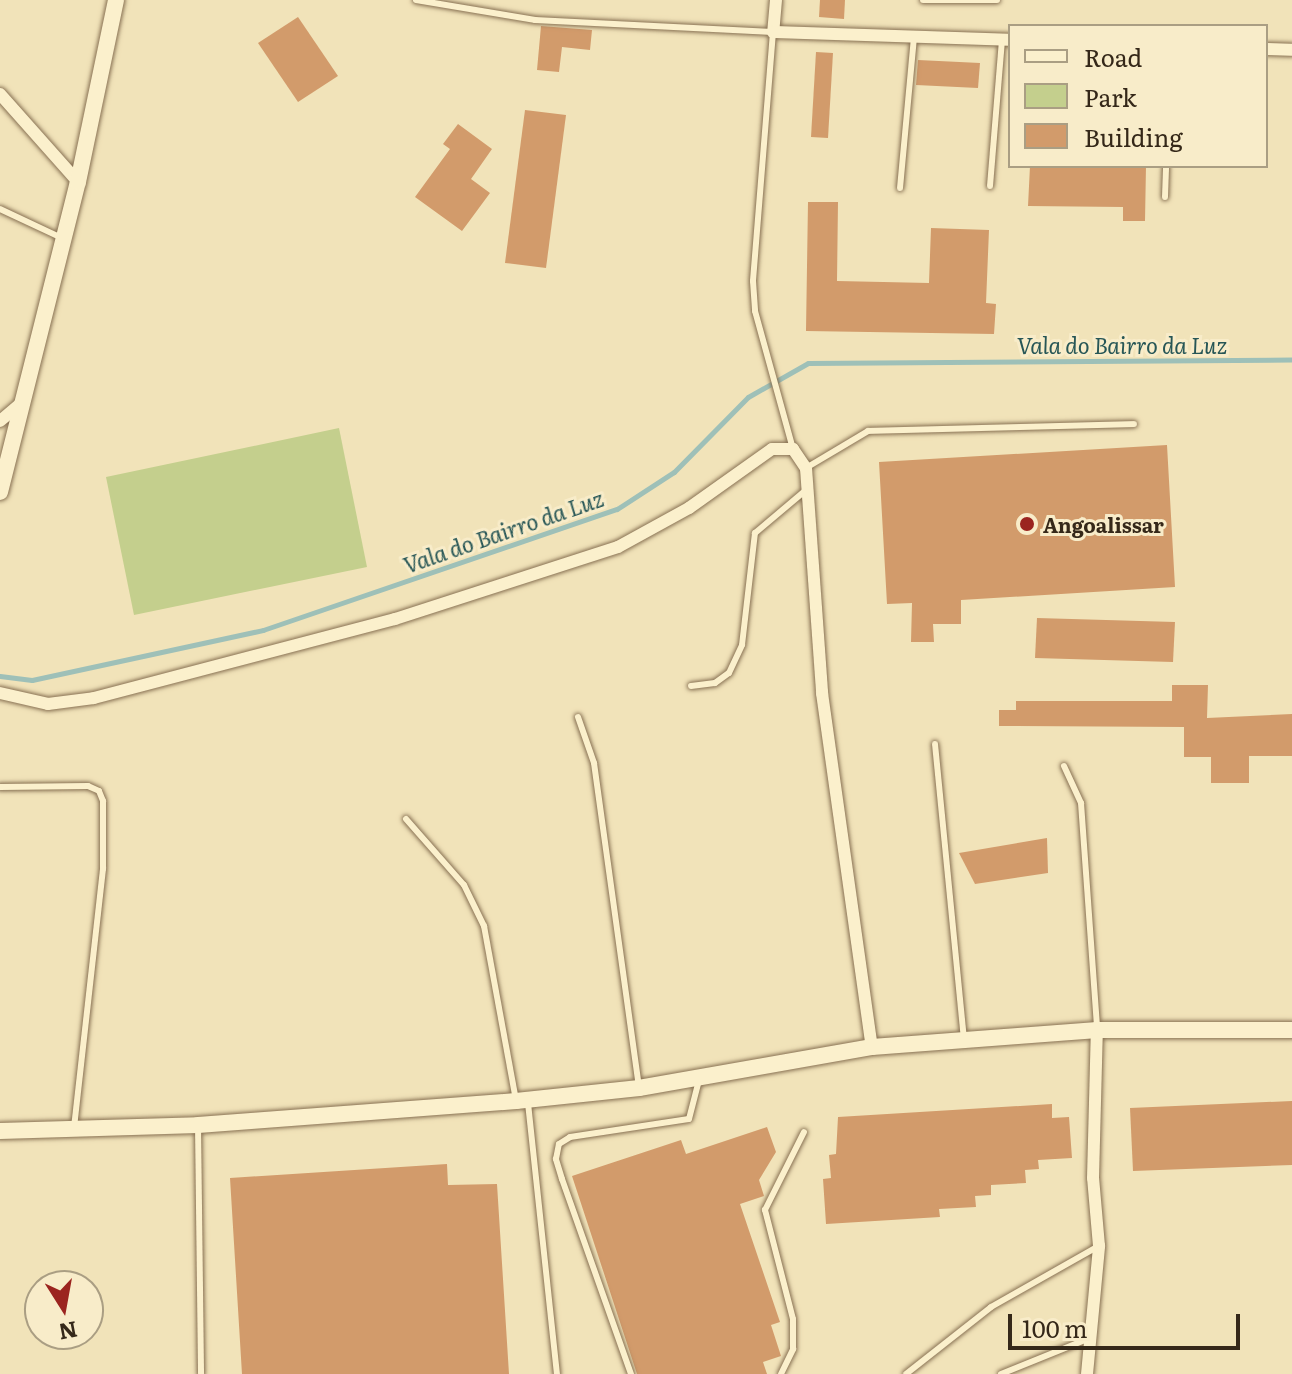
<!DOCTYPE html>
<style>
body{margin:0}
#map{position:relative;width:1292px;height:1374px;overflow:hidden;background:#f1e3b9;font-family:Literata,serif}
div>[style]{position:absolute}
.green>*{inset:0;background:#c4cf8d}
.stream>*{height:5px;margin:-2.5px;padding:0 2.5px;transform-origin:2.5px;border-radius:2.5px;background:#9ec0b8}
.building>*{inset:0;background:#d29b6b}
.roads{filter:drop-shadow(0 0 2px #887153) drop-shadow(0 0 2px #887153)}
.service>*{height:6px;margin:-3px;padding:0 3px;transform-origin:3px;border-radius:3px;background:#fbf0cc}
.minor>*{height:12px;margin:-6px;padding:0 6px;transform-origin:6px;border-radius:6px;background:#fbf0cc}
.tertiary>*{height:16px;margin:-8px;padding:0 8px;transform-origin:8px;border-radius:8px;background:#fbf0cc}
.dots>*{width:22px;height:22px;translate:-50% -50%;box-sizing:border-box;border:4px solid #f8ecc9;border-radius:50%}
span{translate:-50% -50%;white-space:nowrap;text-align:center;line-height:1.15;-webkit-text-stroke:6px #f8ecc9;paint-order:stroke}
.poi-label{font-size:20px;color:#352819;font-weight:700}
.left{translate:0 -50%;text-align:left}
.water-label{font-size:22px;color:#275656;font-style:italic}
.legend{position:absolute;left:1008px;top:24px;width:260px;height:144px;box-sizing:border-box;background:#f8ecc9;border:2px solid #aa9e83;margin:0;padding:10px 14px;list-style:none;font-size:24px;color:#352819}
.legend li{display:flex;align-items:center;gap:16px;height:40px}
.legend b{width:40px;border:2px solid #aa9e83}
.north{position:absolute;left:24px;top:1270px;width:80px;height:80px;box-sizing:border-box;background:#f8ecc9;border:2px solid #aa9e83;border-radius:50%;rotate:169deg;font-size:22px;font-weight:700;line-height:32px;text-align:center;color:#352819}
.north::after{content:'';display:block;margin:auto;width:28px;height:36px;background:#9b241f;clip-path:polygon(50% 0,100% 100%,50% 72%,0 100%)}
.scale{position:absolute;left:1008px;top:1314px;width:232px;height:36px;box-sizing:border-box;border:4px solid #352819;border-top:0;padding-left:10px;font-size:24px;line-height:28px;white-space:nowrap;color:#352819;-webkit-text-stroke:6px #f8ecc9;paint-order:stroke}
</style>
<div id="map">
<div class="green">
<div style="clip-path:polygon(339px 428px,367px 567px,134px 615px,106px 477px)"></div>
</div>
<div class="stream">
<div style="left:0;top:676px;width:32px;rotate:7deg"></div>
<div style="left:32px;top:680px;width:236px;rotate:-12.2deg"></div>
<div style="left:263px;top:630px;width:374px;rotate:-18.9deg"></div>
<div style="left:617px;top:509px;width:68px;rotate:-33deg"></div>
<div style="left:674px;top:472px;width:105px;rotate:-45.4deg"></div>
<div style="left:748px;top:397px;width:69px;rotate:-29.5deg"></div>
<div style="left:808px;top:363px;width:484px;rotate:-0.4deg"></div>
</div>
<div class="building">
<div style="clip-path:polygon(820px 0,845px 0,844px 19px,819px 17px)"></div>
<div style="clip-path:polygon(298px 17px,338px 76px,298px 102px,258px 43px)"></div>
<div style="clip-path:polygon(541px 26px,592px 30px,590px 50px,562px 47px,559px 72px,537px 70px)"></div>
<div style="clip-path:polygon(816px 52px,833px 53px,828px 138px,811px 137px)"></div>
<div style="clip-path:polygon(918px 60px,980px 63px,978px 88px,916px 85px)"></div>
<div style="clip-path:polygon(525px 110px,566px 115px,546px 268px,505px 263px)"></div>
<div style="clip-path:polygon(458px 124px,492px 149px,471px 179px,490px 193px,462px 231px,415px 197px,450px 149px,443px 144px)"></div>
<div style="clip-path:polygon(1030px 166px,1146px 166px,1145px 221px,1123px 221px,1123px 207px,1028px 206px)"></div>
<div style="clip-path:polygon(808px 202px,838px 202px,837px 281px,929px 283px,931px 228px,989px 230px,986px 303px,996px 304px,994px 334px,806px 331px)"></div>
<div style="clip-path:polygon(1167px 445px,1175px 587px,961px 600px,961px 624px,933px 624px,934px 642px,911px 642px,912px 603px,887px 604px,879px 462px)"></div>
<div style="clip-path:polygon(1037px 618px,1175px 622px,1173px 662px,1035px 658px)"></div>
<div style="clip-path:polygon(1172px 685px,1208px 685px,1207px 718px,1292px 714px,1292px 756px,1249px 756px,1249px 783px,1211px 783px,1211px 757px,1184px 757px,1184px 727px,999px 726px,999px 710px,1016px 710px,1016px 701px,1172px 701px)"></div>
<div style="clip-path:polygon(1047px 838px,1048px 873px,975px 884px,959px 853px)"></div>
<div style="clip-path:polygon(1292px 1101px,1292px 1165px,1133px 1171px,1130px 1108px)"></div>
<div style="clip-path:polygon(1052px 1104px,1052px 1118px,1069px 1117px,1072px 1158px,1038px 1160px,1039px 1169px,1025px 1170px,1026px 1183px,991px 1185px,991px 1195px,975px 1196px,976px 1207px,939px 1209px,940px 1217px,826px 1224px,823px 1179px,831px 1178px,829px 1155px,836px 1154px,838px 1117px)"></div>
<div style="clip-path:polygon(767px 1127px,776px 1152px,759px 1180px,764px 1196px,740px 1204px,780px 1322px,771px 1325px,781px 1356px,763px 1362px,767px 1374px,637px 1374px,572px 1176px,681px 1140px,686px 1154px)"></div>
<div style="clip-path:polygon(447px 1164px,448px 1185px,497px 1184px,509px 1374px,242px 1374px,230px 1178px)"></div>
</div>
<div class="roads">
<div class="service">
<div style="left:416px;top:0;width:121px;rotate:9.5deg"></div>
<div style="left:535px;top:20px;width:238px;rotate:2.9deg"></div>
<div style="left:773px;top:32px;width:250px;rotate:94.6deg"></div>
<div style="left:753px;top:281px;width:30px;rotate:86deg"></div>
<div style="left:755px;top:311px;width:143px;rotate:74.6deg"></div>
<div style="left:923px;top:0;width:74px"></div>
<div style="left:990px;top:186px;width:147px;rotate:-85.3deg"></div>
<div style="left:900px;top:188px;width:153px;rotate:-84.7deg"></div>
<div style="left:1165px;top:197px;width:31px;rotate:-88deg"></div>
<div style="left:0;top:209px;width:68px;rotate:25.1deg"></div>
<div style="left:806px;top:468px;width:72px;rotate:-30.8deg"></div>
<div style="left:868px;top:431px;width:266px;rotate:-1.5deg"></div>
<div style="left:691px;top:686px;width:24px;rotate:-7deg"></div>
<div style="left:715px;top:683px;width:17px;rotate:-36deg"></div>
<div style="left:729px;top:673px;width:31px;rotate:-65deg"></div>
<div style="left:742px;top:645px;width:113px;rotate:-83.4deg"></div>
<div style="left:755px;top:533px;width:67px;rotate:-40.1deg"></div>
<div style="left:578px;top:717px;width:49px;rotate:70.8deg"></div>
<div style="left:594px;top:763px;width:328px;rotate:82.1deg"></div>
<div style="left:935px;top:744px;width:297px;rotate:84.4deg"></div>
<div style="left:1064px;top:766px;width:41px;rotate:65.3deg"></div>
<div style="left:1081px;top:803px;width:224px;rotate:85.9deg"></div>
<div style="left:0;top:787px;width:88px;rotate:-0.7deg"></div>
<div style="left:88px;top:786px;width:12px;rotate:24deg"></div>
<div style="left:99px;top:791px;width:11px;rotate:68deg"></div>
<div style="left:103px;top:801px;width:68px;rotate:90deg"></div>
<div style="left:103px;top:869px;width:261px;rotate:96.4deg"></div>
<div style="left:406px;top:819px;width:88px;rotate:48.7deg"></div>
<div style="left:464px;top:885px;width:46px;rotate:64deg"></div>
<div style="left:484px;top:926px;width:178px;rotate:79.6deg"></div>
<div style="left:528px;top:1103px;width:273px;rotate:83.9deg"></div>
<div style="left:198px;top:1125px;width:249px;rotate:89.3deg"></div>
<div style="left:631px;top:1374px;width:207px;rotate:-109.5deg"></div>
<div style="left:562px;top:1179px;width:21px;rotate:-107deg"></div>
<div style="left:556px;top:1159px;width:15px;rotate:-79deg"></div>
<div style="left:559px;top:1144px;width:13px;rotate:-32deg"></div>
<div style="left:570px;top:1137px;width:120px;rotate:-8.6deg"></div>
<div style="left:689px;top:1119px;width:40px;rotate:-75.6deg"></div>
<div style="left:781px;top:1374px;width:28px;rotate:-64deg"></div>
<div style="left:793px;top:1349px;width:30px;rotate:-90deg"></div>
<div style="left:793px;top:1319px;width:113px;rotate:-104.4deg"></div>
<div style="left:765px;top:1210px;width:87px;rotate:-63.4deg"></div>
<div style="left:906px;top:1374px;width:108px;rotate:-38.2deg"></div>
<div style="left:991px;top:1307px;width:124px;rotate:-29.5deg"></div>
<div style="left:1001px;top:1374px;width:96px;rotate:-22deg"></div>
</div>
<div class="minor">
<div style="left:776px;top:0;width:32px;rotate:95deg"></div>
<div style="left:773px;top:32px;width:237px;rotate:1.9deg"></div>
<div style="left:1266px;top:49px;width:26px;rotate:2deg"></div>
<div style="left:0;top:94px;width:118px;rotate:48.4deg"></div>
<div style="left:0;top:421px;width:25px;rotate:-40deg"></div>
<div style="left:0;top:693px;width:49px;rotate:12.9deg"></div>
<div style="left:48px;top:704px;width:46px;rotate:-7.4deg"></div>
<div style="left:94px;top:698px;width:311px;rotate:-14.7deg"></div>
<div style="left:395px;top:619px;width:234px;rotate:-17.9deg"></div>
<div style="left:618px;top:547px;width:81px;rotate:-28.8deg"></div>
<div style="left:689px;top:508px;width:102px;rotate:-35.4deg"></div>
<div style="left:772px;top:449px;width:21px"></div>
<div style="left:793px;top:449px;width:23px;rotate:56deg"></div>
<div style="left:806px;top:468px;width:226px;rotate:85.9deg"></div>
<div style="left:822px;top:693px;width:358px;rotate:82deg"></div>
<div style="left:1087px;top:1374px;width:129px;rotate:-84.6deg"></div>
<div style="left:1099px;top:1246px;width:68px;rotate:-95deg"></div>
<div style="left:1093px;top:1178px;width:148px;rotate:-88.5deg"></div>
</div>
<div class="tertiary">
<div style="left:0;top:492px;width:320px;rotate:-75.9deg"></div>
<div style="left:78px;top:182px;width:186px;rotate:-78.2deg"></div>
<div style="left:0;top:1131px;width:198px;rotate:-1.7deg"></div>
<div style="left:198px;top:1125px;width:319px;rotate:-4.3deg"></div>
<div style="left:516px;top:1101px;width:124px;rotate:-6deg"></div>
<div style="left:639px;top:1088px;width:237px;rotate:-10deg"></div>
<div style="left:872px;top:1047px;width:226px;rotate:-4.3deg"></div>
<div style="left:1097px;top:1030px;width:195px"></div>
</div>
</div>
<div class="dots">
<div style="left:1027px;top:524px;background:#9b241f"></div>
</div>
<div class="poi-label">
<span class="left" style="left:1043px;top:524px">Angoalissar</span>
</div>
<div class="water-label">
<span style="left:1122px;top:345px">Vala do Bairro da Luz</span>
<span style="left:503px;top:531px;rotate:-19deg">Vala do Bairro da Luz</span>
</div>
<ul class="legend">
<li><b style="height:10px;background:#fbf0cc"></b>Road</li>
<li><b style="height:22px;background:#c4cf8d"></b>Park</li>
<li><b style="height:22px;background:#d29b6b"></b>Building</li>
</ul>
<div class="north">N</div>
<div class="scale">100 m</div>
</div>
